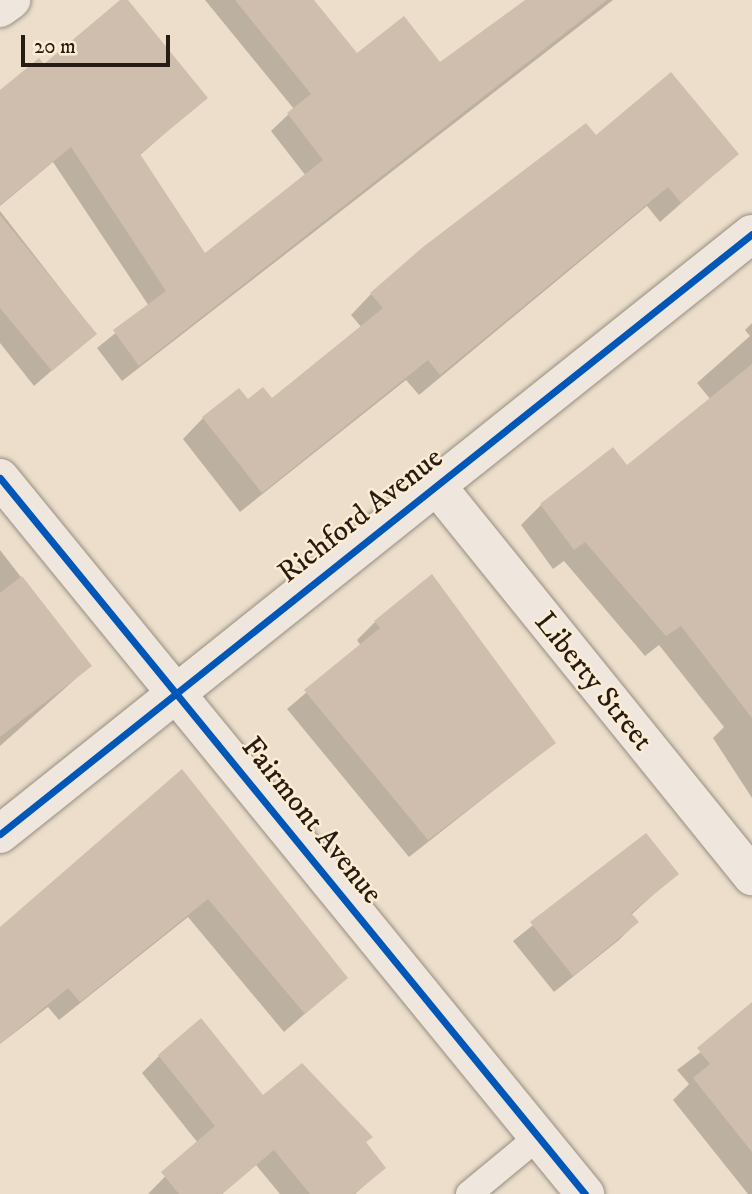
<!DOCTYPE html>
<style>
body{margin:0}
#map{position:relative;width:752px;height:1194px;overflow:hidden;background:#ecdeca;font-family:"IM FELL DW Pica",serif}
div>[style]{position:absolute}
.shadow>*{inset:0;background:#0003}
.building>*{inset:0;background:#cfbead}
.roads{filter:drop-shadow(0 0 2px #978e82) drop-shadow(0 0 2px #978e82)}
.lane>*{height:26px;margin:-13px;padding:0 13px;transform-origin:13px;border-radius:13px;background:#efe7dd}
.street>*{height:38px;margin:-19px;padding:0 19px;transform-origin:19px;border-radius:19px;background:#efe7dd}
.cycleway>*{height:7px;margin:-3.5px;padding:0 3.5px;transform-origin:3.5px;border-radius:3.5px;background:#0057b8}
span{translate:-50% -50%;white-space:nowrap;text-align:center;line-height:1.15;-webkit-text-stroke:5px #fcecd3;paint-order:stroke}
.street-label{font-size:30px;color:#261c13}
.scale{position:absolute;left:21px;top:35px;width:149px;height:32px;box-sizing:border-box;border:4px solid #261c13;border-top:0;padding-left:9px;font-size:21px;line-height:24px;white-space:nowrap;color:#261c13;-webkit-text-stroke:5px #fcecd3;paint-order:stroke}
</style>
<div id="map">
<div class="shadow">
<div style="clip-path:polygon(126px 0,206px 97px,139px 156px,205px 256px,306px 176px,271px 131px,294px 109px,205px 0,312px 0,357px 55px,440px 65px,526px 0,613px 0,122px 381px,97px 348px,149px 306px,53px 162px,0 206px,0 91px,44px 66px)"></div>
<div style="clip-path:polygon(596px 138px,737px 154px,660px 222px,647px 206px,419px 395px,406px 380px,240px 512px,183px 439px,203px 418px,271px 400px,362px 328px,351px 315px,371px 294px)"></div>
<div style="clip-path:polygon(0 211px,95px 333px,34px 386px,0 343px)"></div>
<div style="clip-path:polygon(752px 323px,752px 798px,713px 738px,724px 727px,659px 645px,645px 656px,564px 561px,553px 569px,521px 525px,541px 505px,626px 468px,711px 400px,697px 383px,750px 336px,745px 330px)"></div>
<div style="clip-path:polygon(0 550px,90px 666px,0 746px)"></div>
<div style="clip-path:polygon(375px 622px,554px 743px,409px 857px,287px 709px,361px 646px,357px 640px)"></div>
<div style="clip-path:polygon(182px 771px,346px 978px,284px 1032px,188px 917px,59px 1020px,48px 1007px,0 1044px,0 933px)"></div>
<div style="clip-path:polygon(646px 835px,677px 873px,631px 915px,637px 922px,619px 940px,554px 992px,513px 941px)"></div>
<div style="clip-path:polygon(752px 1013px,752px 1194px,748px 1194px,673px 1100px,689px 1084px,677px 1070px)"></div>
<div style="clip-path:polygon(159px 1056px,364px 1143px,384px 1168px,355px 1194px,280px 1194px,256px 1165px,222px 1194px,148px 1194px,198px 1143px,142px 1073px)"></div>
</div>
<div class="building">
<div style="clip-path:polygon(120px 0,128px 0,208px 98px,140px 154px,205px 253px,323px 160px,287px 113px,311px 94px,235px 0,314px 0,357px 53px,404px 16px,440px 62px,525px 0,607px 0,139px 366px,113px 330px,166px 291px,71px 147px,0 205px,0 90px,39px 58px,44px 64px)"></div>
<div style="clip-path:polygon(671px 72px,739px 154px,681px 203px,668px 187px,440px 375px,428px 360px,262px 493px,202px 417px,239px 388px,248px 399px,263px 387px,272px 398px,383px 308px,370px 293px,423px 247px,586px 123px,596px 135px)"></div>
<div style="clip-path:polygon(0 215px,97px 334px,52px 371px,0 308px)"></div>
<div style="clip-path:polygon(752px 364px,752px 718px,681px 626px,666px 636px,585px 542px,574px 550px,540px 504px,613px 447px,627px 465px)"></div>
<div style="clip-path:polygon(432px 574px,556px 743px,428px 840px,304px 690px,380px 628px,374px 621px)"></div>
<div style="clip-path:polygon(22px 576px,92px 666px,0 737px,0 593px)"></div>
<div style="clip-path:polygon(182px 769px,348px 978px,305px 1014px,208px 899px,80px 1002px,68px 988px,0 1044px,0 927px)"></div>
<div style="clip-path:polygon(646px 833px,679px 874px,631px 913px,639px 922px,573px 976px,530px 922px)"></div>
<div style="clip-path:polygon(752px 1002px,752px 1152px,693px 1078px,710px 1064px,697px 1048px)"></div>
<div style="clip-path:polygon(201px 1018px,263px 1095px,302px 1063px,373px 1137px,366px 1142px,386px 1168px,354px 1194px,310px 1194px,274px 1150px,222px 1194px,179px 1194px,161px 1172px,215px 1126px,158px 1055px)"></div>
</div>
<div class="roads">
<div class="lane">
<div style="left:469px;top:1194px;width:89px;rotate:-39.6deg"></div>
</div>
<div class="street">
<div style="left:0;top:8px;width:14px;rotate:-36deg"></div>
<div style="left:0;top:478px;width:925px;rotate:50.75deg"></div>
<div style="left:436px;top:485px;width:503px;rotate:51.06deg"></div>
<div style="left:0;top:834px;width:962px;rotate:-38.59deg"></div>
</div>
</div>
<div class="cycleway">
<div style="left:0;top:478px;width:925px;rotate:50.75deg"></div>
<div style="left:0;top:834px;width:962px;rotate:-38.59deg"></div>
</div>
<div class="street-label">
<span style="left:361px;top:516px;rotate:-38deg">Richford Avenue</span>
<span style="left:593px;top:682px;rotate:51deg">Liberty Street</span>
<span style="left:311px;top:821px;rotate:51deg">Fairmont Avenue</span>
</div>
<div class="scale">20 m</div>
</div>
